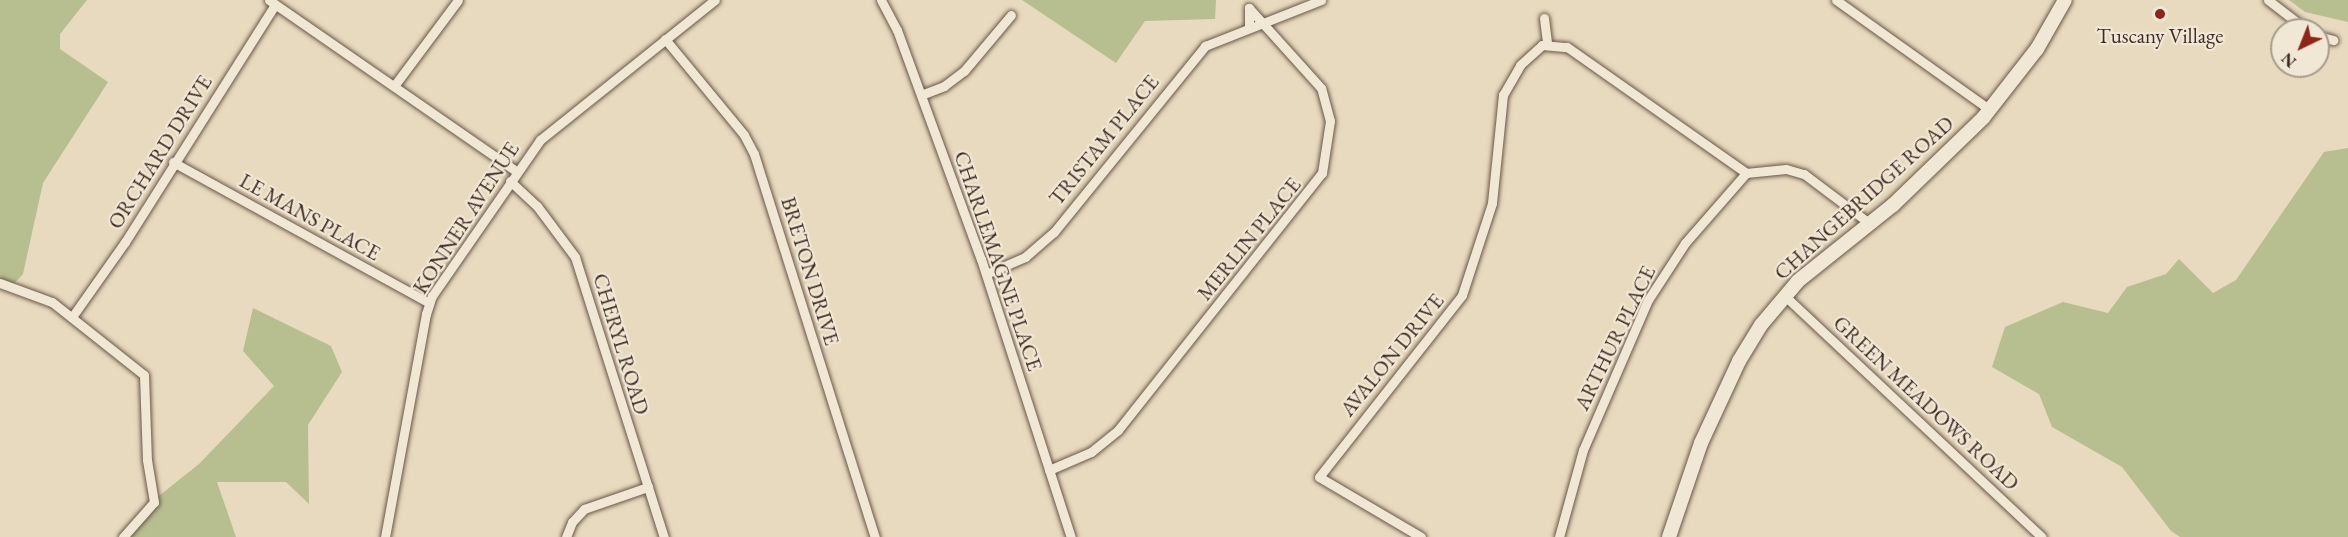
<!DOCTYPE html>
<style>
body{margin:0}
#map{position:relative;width:2348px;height:537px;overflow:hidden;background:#e8dabe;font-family:"EB Garamond",serif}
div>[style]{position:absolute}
.green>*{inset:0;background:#b7bf90}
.roads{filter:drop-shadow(0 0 2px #69574a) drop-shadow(0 0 2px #69574a)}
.street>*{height:9px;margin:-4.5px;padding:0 4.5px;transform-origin:4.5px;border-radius:4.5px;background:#f0e7d5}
.secondary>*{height:14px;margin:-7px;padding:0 7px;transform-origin:7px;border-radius:7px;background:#f0e7d5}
.dots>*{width:16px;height:16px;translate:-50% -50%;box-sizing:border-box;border:3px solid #f0e7d5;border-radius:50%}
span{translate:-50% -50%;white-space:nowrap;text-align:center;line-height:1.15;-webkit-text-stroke:4.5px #f0e7d5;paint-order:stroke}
.poi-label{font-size:21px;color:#3f2b23}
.street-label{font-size:21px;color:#3f2b23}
.north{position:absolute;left:2270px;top:18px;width:60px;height:60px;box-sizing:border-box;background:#f0e7d5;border:2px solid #a99c8e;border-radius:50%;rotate:223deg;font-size:16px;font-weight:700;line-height:24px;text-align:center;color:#3f2b23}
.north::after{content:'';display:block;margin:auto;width:21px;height:27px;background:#8f2418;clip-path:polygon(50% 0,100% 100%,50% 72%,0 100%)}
</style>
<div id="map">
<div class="green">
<div style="clip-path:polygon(0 0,87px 0,60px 34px,60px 49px,108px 82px,43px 183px,23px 274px,10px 288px,0 283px)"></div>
<div style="clip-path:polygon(1022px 0,1216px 0,1215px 19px,1145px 21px,1116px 63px)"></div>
<div style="clip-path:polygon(2289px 0,2348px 0,2348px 22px,2305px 12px)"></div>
<div style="clip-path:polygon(2348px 148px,2348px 537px,2180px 537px,2171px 531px,2122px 467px,2052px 427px,2039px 394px,1992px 367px,2005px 327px,2063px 302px,2108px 313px,2127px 287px,2166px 274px,2179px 259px,2213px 293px,2236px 280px,2324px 152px)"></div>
<div style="clip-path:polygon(253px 308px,331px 346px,342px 372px,308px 425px,309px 504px,286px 482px,217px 482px,236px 537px,124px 537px,150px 503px,199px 464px,274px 386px,243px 351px)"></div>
</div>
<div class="roads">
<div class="street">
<div style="left:269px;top:0;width:300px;rotate:34.7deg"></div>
<div style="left:881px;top:0;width:34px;rotate:62deg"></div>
<div style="left:897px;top:30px;width:244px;rotate:69.9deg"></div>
<div style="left:981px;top:259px;width:292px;rotate:72.1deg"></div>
<div style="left:1836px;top:0;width:189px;rotate:35.5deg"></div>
<div style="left:2268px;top:0;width:49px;rotate:37.6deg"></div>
<div style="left:1544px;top:18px;width:26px;rotate:83deg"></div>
<div style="left:2318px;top:36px;width:16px;rotate:15deg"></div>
<div style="left:665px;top:39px;width:124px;rotate:50.5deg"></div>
<div style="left:744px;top:135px;width:21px;rotate:62deg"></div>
<div style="left:754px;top:154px;width:402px;rotate:72.5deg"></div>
<div style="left:394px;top:86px;width:107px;rotate:-53.3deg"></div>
<div style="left:921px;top:95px;width:25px;rotate:-21deg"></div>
<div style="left:944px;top:86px;width:25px;rotate:-37deg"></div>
<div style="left:964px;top:71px;width:73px;rotate:-50deg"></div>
<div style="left:173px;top:162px;width:292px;rotate:28.8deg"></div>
<div style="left:510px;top:181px;width:37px;rotate:43deg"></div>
<div style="left:537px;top:206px;width:64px;rotate:53.3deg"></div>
<div style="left:575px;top:257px;width:294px;rotate:72.4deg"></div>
<div style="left:986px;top:274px;width:43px;rotate:-23.6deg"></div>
<div style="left:1025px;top:257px;width:38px;rotate:-41deg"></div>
<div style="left:1054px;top:232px;width:240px;rotate:-50.9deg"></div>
<div style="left:1205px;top:46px;width:125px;rotate:-21.6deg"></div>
<div style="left:0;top:283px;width:55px;rotate:20.1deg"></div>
<div style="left:52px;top:302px;width:117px;rotate:38.4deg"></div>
<div style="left:144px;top:375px;width:85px;rotate:88deg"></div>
<div style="left:147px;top:460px;width:43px;rotate:80.5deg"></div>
<div style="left:154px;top:502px;width:47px;rotate:131.5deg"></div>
<div style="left:1785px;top:296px;width:352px;rotate:43.2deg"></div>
<div style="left:72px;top:317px;width:92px;rotate:-54.8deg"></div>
<div style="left:125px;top:242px;width:280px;rotate:-57.7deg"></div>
<div style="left:1049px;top:470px;width:46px;rotate:-23.2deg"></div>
<div style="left:1091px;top:452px;width:35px;rotate:-39deg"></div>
<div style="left:1118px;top:430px;width:328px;rotate:-51.6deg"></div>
<div style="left:1322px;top:173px;width:53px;rotate:-81.3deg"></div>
<div style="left:1330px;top:121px;width:34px;rotate:-105deg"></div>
<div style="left:1321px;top:88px;width:108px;rotate:-132deg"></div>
<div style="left:1249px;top:8px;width:20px;rotate:90deg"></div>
<div style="left:385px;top:537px;width:227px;rotate:-79.6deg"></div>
<div style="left:426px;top:314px;width:19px;rotate:-72deg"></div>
<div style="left:432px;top:296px;width:190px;rotate:-55.3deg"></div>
<div style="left:540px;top:140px;width:224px;rotate:-38.7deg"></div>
<div style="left:566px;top:537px;width:16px;rotate:-68deg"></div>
<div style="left:572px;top:522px;width:18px;rotate:-47deg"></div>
<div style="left:584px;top:509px;width:68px;rotate:-19deg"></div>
<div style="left:1421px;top:537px;width:118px;rotate:-149.5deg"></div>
<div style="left:1319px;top:477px;width:231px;rotate:-51.8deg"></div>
<div style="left:1462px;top:295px;width:97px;rotate:-71.9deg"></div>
<div style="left:1492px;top:203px;width:109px;rotate:-84.2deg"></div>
<div style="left:1503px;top:95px;width:34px;rotate:-60deg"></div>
<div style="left:1520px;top:65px;width:30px;rotate:-42deg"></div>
<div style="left:1542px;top:45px;width:25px;rotate:5deg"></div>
<div style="left:1567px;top:47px;width:219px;rotate:35.1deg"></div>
<div style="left:1559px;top:537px;width:90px;rotate:-74.6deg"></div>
<div style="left:1583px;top:450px;width:163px;rotate:-66.6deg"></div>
<div style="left:1648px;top:300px;width:68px;rotate:-57deg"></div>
<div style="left:1685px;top:243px;width:93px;rotate:-48.9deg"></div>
<div style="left:1746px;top:173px;width:40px;rotate:-5.7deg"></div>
<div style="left:1786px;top:169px;width:19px;rotate:16deg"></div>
<div style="left:1804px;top:174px;width:81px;rotate:37deg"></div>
</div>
<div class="secondary">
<div style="left:1669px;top:537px;width:99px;rotate:-71.2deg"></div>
<div style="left:1701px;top:443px;width:90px;rotate:-65.1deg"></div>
<div style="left:1739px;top:361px;width:42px;rotate:-58.6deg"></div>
<div style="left:1761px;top:325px;width:57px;rotate:-49.9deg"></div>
<div style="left:1798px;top:281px;width:122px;rotate:-38.7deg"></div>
<div style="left:1893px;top:205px;width:125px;rotate:-44deg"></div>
<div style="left:1983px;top:118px;width:88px;rotate:-52deg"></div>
<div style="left:2037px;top:49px;width:56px;rotate:-60.3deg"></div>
</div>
</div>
<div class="dots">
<div style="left:2160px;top:14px;background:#8f2418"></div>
</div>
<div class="poi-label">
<span style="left:2160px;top:36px">Tuscany Village</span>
</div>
<div class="street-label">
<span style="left:1104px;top:140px;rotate:-51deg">TRISTAM PLACE</span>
<span style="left:160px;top:152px;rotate:-58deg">ORCHARD DRIVE</span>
<span style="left:1864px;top:198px;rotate:-42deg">CHANGEBRIDGE ROAD</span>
<span style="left:310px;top:217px;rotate:29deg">LE MANS PLACE</span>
<span style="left:466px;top:218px;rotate:-57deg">KONNER AVENUE</span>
<span style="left:1249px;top:239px;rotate:-51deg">MERLIN PLACE</span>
<span style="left:998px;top:261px;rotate:71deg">CHARLEMAGNE PLACE</span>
<span style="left:810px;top:271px;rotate:73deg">BRETON DRIVE</span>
<span style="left:1615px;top:338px;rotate:-64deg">ARTHUR PLACE</span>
<span style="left:621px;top:344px;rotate:73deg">CHERYL ROAD</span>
<span style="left:1392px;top:355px;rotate:-51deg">AVALON DRIVE</span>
<span style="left:1926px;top:403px;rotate:43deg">GREEN MEADOWS ROAD</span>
</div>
<div class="north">N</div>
</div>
